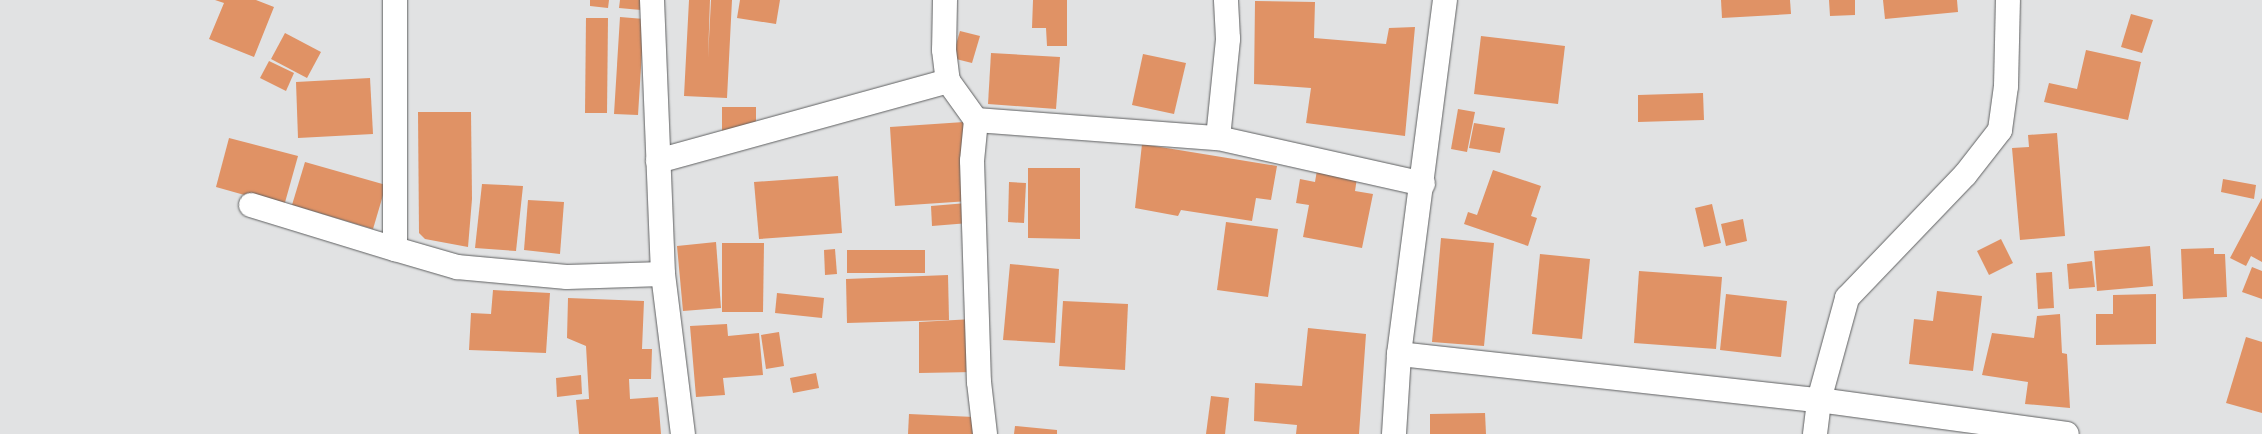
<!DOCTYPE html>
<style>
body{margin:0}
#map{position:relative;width:2262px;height:434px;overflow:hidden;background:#e1e2e3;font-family:Quicksand,sans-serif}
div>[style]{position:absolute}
.building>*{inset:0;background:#e09265}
.roads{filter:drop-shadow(0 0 1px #5f6061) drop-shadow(0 0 1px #5f6061)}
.street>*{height:24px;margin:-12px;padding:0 12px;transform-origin:12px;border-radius:12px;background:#fff}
span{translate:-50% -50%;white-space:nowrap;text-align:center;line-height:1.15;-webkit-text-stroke:4px #eeeff0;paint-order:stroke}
</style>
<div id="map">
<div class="building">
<div style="clip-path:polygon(215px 0,256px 0,274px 7px,254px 57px,209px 39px,224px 3px)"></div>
<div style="clip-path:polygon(590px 0,609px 0,608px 8px,590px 6px)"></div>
<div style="clip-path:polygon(620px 0,642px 0,641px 10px,619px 8px)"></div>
<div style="clip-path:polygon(689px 0,710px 0,708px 58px,711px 0,732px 0,727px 98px,684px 96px)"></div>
<div style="clip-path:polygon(740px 0,780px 0,776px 24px,737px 18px)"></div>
<div style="clip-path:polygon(1033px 0,1067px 0,1067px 46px,1047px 46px,1046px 28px,1032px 28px)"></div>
<div style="clip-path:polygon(1721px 0,1790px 0,1791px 14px,1722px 18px)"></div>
<div style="clip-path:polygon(1829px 0,1855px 0,1855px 15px,1830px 16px)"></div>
<div style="clip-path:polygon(1883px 0,1957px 0,1958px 12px,1885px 19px)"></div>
<div style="clip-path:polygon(1255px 1px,1315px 2px,1314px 38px,1386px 44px,1389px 28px,1415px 27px,1405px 136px,1306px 123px,1311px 88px,1254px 84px)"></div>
<div style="clip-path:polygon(2131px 14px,2153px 20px,2142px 53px,2121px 47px)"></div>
<div style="clip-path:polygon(620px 17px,644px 19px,638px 115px,614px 114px)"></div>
<div style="clip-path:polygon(586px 18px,608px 18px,607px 113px,585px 113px)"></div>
<div style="clip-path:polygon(960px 31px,980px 36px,972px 63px,952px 58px)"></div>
<div style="clip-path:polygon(285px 33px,321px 52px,307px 78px,271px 59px)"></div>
<div style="clip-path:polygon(1481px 36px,1565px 46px,1558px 104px,1474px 94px)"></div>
<div style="clip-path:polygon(2086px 50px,2141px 62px,2128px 120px,2044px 102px,2049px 83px,2077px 89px)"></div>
<div style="clip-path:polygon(991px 53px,1060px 57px,1056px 109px,988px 104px)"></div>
<div style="clip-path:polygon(1143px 54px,1186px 63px,1174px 114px,1132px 105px)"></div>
<div style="clip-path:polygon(269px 61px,294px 73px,286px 91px,260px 78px)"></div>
<div style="clip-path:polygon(370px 78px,373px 134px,298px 138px,296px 82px)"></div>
<div style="clip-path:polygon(1703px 93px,1704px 120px,1638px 122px,1638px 95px)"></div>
<div style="clip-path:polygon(722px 107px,756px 107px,756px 131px,722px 131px)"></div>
<div style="clip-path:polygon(1458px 109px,1475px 112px,1467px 152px,1451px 149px)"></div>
<div style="clip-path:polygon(418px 112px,471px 112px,472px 199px,468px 247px,425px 239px,419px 233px)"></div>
<div style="clip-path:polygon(964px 122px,969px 201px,895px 206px,890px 127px)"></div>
<div style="clip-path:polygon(1474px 123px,1505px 128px,1500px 153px,1469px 148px)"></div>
<div style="clip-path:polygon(2057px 133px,2065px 236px,2020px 240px,2012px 148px,2029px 147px,2028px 135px)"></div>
<div style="clip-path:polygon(229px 138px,298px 156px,284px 206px,216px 187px)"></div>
<div style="clip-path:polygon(1142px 144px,1277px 166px,1271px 200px,1256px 198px,1252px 221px,1181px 210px,1178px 216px,1135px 208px)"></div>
<div style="clip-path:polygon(305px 162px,386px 185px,373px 229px,292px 205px)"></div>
<div style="clip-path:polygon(1028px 168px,1080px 168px,1080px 239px,1028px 238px)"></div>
<div style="clip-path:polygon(1317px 170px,1357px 178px,1355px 191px,1373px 194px,1362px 248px,1303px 237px,1309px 205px,1296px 203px,1300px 179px,1315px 182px)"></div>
<div style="clip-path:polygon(1493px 170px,1541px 186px,1531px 216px,1537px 218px,1528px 246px,1464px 224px,1468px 212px,1477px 215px)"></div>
<div style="clip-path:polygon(838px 176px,842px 233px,759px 239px,754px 182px)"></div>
<div style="clip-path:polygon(2223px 179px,2256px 185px,2254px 199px,2221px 192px)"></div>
<div style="clip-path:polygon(1009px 182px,1026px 183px,1024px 223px,1008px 222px)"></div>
<div style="clip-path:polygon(482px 184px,523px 186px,516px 251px,475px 248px)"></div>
<div style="clip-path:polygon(2262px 198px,2262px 262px,2251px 256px,2246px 266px,2230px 258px)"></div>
<div style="clip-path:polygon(528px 200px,564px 202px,560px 254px,524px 250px)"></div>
<div style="clip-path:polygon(967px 203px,969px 223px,932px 226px,931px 206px)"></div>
<div style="clip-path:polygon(1712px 204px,1721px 243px,1704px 247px,1695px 208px)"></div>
<div style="clip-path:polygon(1743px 219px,1747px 241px,1726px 246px,1721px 224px)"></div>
<div style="clip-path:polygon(1226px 222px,1278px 229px,1268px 297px,1217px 290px)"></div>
<div style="clip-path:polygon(1441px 238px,1494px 243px,1484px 346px,1432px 342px)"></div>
<div style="clip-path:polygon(2001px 239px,2013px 263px,1989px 275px,1977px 251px)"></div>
<div style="clip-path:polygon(716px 242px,721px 308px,683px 311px,677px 246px)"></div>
<div style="clip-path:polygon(722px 243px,764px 243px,763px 312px,722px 312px)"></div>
<div style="clip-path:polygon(2150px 246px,2153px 286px,2097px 291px,2094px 251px)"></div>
<div style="clip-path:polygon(2214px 248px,2214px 254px,2225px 254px,2227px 297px,2183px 299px,2181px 249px)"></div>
<div style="clip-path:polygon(835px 249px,837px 274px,825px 275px,824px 250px)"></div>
<div style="clip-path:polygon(847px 250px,925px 250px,925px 273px,847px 273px)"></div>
<div style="clip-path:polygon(1540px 254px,1590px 259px,1582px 339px,1532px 334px)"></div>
<div style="clip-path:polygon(2092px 261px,2095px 287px,2069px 289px,2067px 264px)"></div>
<div style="clip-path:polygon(1010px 264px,1059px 269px,1055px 343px,1003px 340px)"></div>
<div style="clip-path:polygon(2252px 267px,2262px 271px,2262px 299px,2242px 292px)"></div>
<div style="clip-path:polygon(1639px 271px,1722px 277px,1716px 349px,1634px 343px)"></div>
<div style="clip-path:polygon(2052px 272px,2054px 308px,2038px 309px,2036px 273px)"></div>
<div style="clip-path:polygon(948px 275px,949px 320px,847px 323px,846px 279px)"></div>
<div style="clip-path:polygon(493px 290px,550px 293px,546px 353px,469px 350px,471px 313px,491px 314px)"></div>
<div style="clip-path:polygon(1937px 291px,1982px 296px,1973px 371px,1909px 364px,1914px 319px,1933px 321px)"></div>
<div style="clip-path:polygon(777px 293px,824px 298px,822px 318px,775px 313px)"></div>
<div style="clip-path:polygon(1726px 294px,1787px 301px,1781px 357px,1720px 350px)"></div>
<div style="clip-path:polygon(2156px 294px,2156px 344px,2096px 345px,2096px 314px,2113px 314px,2113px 295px)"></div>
<div style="clip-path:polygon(568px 298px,644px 301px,642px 349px,652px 349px,651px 379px,629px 379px,630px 399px,658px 397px,661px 434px,579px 434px,576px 400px,589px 399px,586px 346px,567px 338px)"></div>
<div style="clip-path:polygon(1063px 301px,1128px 304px,1125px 370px,1059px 366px)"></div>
<div style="clip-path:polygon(2060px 314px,2062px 353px,2067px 354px,2070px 408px,2025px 404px,2028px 382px,1982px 375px,1992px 333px,2034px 338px,2037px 316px)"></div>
<div style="clip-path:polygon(973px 319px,974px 372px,919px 373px,919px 322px)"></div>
<div style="clip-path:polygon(727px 324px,728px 336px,759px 333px,763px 375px,723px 378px,725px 395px,696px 397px,690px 326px)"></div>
<div style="clip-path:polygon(1308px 328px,1366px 334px,1359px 434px,1296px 434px,1297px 425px,1254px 421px,1255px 383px,1302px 386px)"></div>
<div style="clip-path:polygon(779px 332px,784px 366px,766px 369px,761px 335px)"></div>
<div style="clip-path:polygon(2246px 337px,2262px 342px,2262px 413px,2226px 403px)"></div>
<div style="clip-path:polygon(816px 373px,819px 388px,793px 393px,790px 378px)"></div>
<div style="clip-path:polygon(581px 375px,582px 394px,557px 397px,556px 378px)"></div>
<div style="clip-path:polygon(1211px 396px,1229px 398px,1225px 434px,1206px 434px)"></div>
<div style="clip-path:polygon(1485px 413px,1486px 434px,1430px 434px,1430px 414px)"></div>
<div style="clip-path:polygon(909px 414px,974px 417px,973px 434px,908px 434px)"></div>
<div style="clip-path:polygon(1015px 426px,1057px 430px,1057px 434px,1014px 434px)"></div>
</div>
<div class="roads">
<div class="street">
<div style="left:395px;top:0;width:249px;rotate:90deg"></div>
<div style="left:395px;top:249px;width:65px;rotate:16.2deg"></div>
<div style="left:457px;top:267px;width:110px;rotate:5.2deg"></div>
<div style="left:567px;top:277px;width:96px;rotate:-1.8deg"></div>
<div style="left:652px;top:0;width:274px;rotate:87.7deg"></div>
<div style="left:663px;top:274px;width:161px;rotate:82.9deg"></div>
<div style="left:945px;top:0;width:50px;rotate:91.1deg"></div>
<div style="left:944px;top:50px;width:31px;rotate:83deg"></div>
<div style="left:948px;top:81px;width:48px;rotate:54.3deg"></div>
<div style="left:976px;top:120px;width:243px;rotate:4.3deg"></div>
<div style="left:1218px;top:138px;width:210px;rotate:12.6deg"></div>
<div style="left:976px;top:120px;width:41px;rotate:95.6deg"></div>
<div style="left:972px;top:161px;width:221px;rotate:88.2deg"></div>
<div style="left:979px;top:382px;width:52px;rotate:83.4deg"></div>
<div style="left:1218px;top:138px;width:100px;rotate:-84.2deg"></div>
<div style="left:1228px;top:39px;width:39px;rotate:-93deg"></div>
<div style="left:658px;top:161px;width:301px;rotate:-15.4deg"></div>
<div style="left:251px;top:205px;width:151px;rotate:17deg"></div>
<div style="left:1399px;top:354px;width:423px;rotate:6.3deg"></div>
<div style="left:1819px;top:400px;width:250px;rotate:7.8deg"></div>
<div style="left:1394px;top:434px;width:80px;rotate:-86.4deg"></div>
<div style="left:1399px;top:354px;width:357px;rotate:-82.6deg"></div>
<div style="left:1815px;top:434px;width:34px;rotate:-83deg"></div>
<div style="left:1819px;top:400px;width:106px;rotate:-74.6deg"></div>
<div style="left:1847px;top:298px;width:170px;rotate:-46.2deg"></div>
<div style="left:1965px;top:175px;width:57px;rotate:-52.1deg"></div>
<div style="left:2000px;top:130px;width:44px;rotate:-82.2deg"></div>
<div style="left:2006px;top:86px;width:86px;rotate:-88.7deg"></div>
</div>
</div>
</div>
